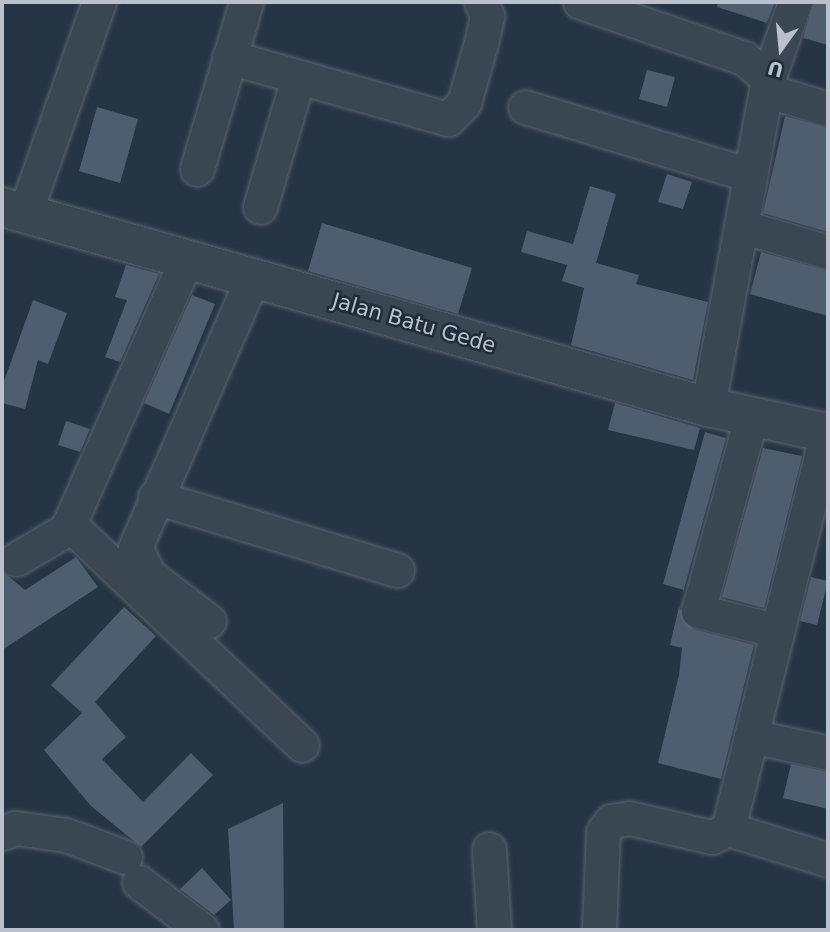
<!DOCTYPE html>
<style>
body{margin:0}
#map{position:relative;width:830px;height:932px;overflow:hidden;background:#263543;font-family:"DejaVu Sans",sans-serif}
div>[style]{position:absolute}
.building>*{inset:0;background:#4f5e6e}
.roads{filter:drop-shadow(0 0 2px #596470) drop-shadow(0 0 2px #596470)}
.minor>*{height:33px;margin:-16.5px;padding:0 16.5px;transform-origin:16.5px;border-radius:16.5px;background:#3b4653}
.tertiary>*{height:38px;margin:-19px;padding:0 19px;transform-origin:19px;border-radius:19px;background:#3b4653}
span{translate:-50% -50%;white-space:nowrap;text-align:center;line-height:1.15;-webkit-text-stroke:5px #1f2b38;paint-order:stroke}
.street-label{font-size:21px;color:#b8c1cc}
.frame{position:absolute;inset:0;border:4px solid #b8c1cc;pointer-events:none}
.north{position:absolute;left:746px;top:14px;width:70px;height:70px;-webkit-text-stroke:5px #1f2b38;paint-order:stroke;rotate:195deg;font-size:19px;font-weight:700;line-height:28px;text-align:center;color:#b8c1cc}
.north::after{content:'';display:block;margin:auto;width:24px;height:32px;background:#b8c1cc;clip-path:polygon(50% 0,100% 100%,50% 72%,0 100%)}
</style>
<div id="map">
<div class="building">
<div style="clip-path:polygon(718px 2px,775px 2px,767px 23px,717px 7px)"></div>
<div style="clip-path:polygon(814px 2px,828px 2px,828px 45px,803px 38px)"></div>
<div style="clip-path:polygon(647px 70px,675px 77px,667px 107px,639px 99px)"></div>
<div style="clip-path:polygon(97px 107px,138px 119px,120px 183px,79px 171px)"></div>
<div style="clip-path:polygon(785px 116px,828px 128px,828px 232px,763px 213px)"></div>
<div style="clip-path:polygon(667px 174px,692px 182px,683px 209px,658px 202px)"></div>
<div style="clip-path:polygon(590px 186px,616px 194px,596px 263px,639px 275px,636px 284px,708px 302px,693px 380px,571px 345px,584px 288px,562px 281px,567px 265px,521px 252px,527px 231px,573px 244px)"></div>
<div style="clip-path:polygon(322px 223px,472px 268px,458px 314px,308px 271px)"></div>
<div style="clip-path:polygon(761px 252px,828px 271px,828px 316px,750px 294px)"></div>
<div style="clip-path:polygon(126px 265px,159px 274px,120px 362px,105px 357px,127px 300px,115px 297px)"></div>
<div style="clip-path:polygon(192px 295px,215px 304px,169px 414px,144px 403px)"></div>
<div style="clip-path:polygon(33px 300px,67px 313px,48px 364px,38px 360px,25px 409px,2px 403px,2px 387px)"></div>
<div style="clip-path:polygon(615px 403px,700px 428px,694px 450px,608px 430px)"></div>
<div style="clip-path:polygon(66px 421px,90px 429px,80px 452px,58px 445px)"></div>
<div style="clip-path:polygon(705px 432px,726px 438px,682px 596px,684px 590px,663px 584px)"></div>
<div style="clip-path:polygon(763px 448px,802px 456px,764px 608px,722px 597px)"></div>
<div style="clip-path:polygon(76px 557px,98px 587px,2px 650px,2px 571px,25px 590px)"></div>
<div style="clip-path:polygon(811px 577px,828px 581px,817px 625px,800px 621px)"></div>
<div style="clip-path:polygon(124px 607px,156px 636px,95px 702px,126px 737px,102px 759px,143px 802px,191px 753px,213px 775px,141px 847px,91px 806px,44px 750px,82px 713px,51px 685px)"></div>
<div style="clip-path:polygon(679px 607px,693px 629px,754px 645px,721px 779px,658px 763px,679px 675px,682px 648px,670px 645px)"></div>
<div style="clip-path:polygon(791px 764px,828px 772px,828px 809px,783px 798px)"></div>
<div style="clip-path:polygon(283px 803px,284px 930px,234px 930px,228px 829px)"></div>
<div style="clip-path:polygon(202px 868px,231px 900px,214px 915px,180px 889px)"></div>
</div>
<div class="roads">
<div class="minor">
<div style="left:580px;top:2px;width:173px;rotate:18.9deg"></div>
<div style="left:744px;top:58px;width:32px;rotate:41deg"></div>
<div style="left:768px;top:79px;width:333px;rotate:100.4deg"></div>
<div style="left:229px;top:57px;width:228px;rotate:15.8deg"></div>
<div style="left:448px;top:119px;width:23px;rotate:-45deg"></div>
<div style="left:464px;top:103px;width:62px;rotate:-74.2deg"></div>
<div style="left:481px;top:43px;width:28px;rotate:-77deg"></div>
<div style="left:487px;top:16px;width:15px;rotate:-113deg"></div>
<div style="left:768px;top:79px;width:82px;rotate:-70.7deg"></div>
<div style="left:769px;top:91px;width:62px;rotate:17deg"></div>
<div style="left:525px;top:107px;width:235px;rotate:16.8deg"></div>
<div style="left:197px;top:169px;width:174px;rotate:-73.6deg"></div>
<div style="left:260px;top:207px;width:134px;rotate:-73.6deg"></div>
<div style="left:25px;top:213px;width:224px;rotate:-70.7deg"></div>
<div style="left:741px;top:226px;width:91px;rotate:16.6deg"></div>
<div style="left:187px;top:258px;width:291px;rotate:113.9deg"></div>
<div style="left:69px;top:524px;width:321px;rotate:43.5deg"></div>
<div style="left:752px;top:414px;width:204px;rotate:105.3deg"></div>
<div style="left:698px;top:611px;width:82px;rotate:14deg"></div>
<div style="left:155px;top:497px;width:253px;rotate:16.8deg"></div>
<div style="left:16px;top:559px;width:64px;rotate:-30.2deg"></div>
<div style="left:209px;top:621px;width:76px;rotate:-142.5deg"></div>
<div style="left:149px;top:575px;width:30px;rotate:-117deg"></div>
<div style="left:135px;top:548px;width:296px;rotate:-66.5deg"></div>
<div style="left:751px;top:736px;width:79px;rotate:12.4deg"></div>
<div style="left:728px;top:829px;width:105px;rotate:17.2deg"></div>
<div style="left:2px;top:833px;width:14px;rotate:-21deg"></div>
<div style="left:15px;top:828px;width:51px;rotate:7.8deg"></div>
<div style="left:66px;top:835px;width:63px;rotate:20.4deg"></div>
<div style="left:489px;top:849px;width:81px;rotate:86.5deg"></div>
<div style="left:139px;top:882px;width:79px;rotate:37.3deg"></div>
<div style="left:599px;top:930px;width:98px;rotate:-87.7deg"></div>
<div style="left:603px;top:832px;width:14px;rotate:-54deg"></div>
<div style="left:611px;top:821px;width:18px;rotate:-9deg"></div>
<div style="left:629px;top:818px;width:85px;rotate:12.9deg"></div>
<div style="left:712px;top:837px;width:18px;rotate:-27deg"></div>
<div style="left:728px;top:829px;width:408px;rotate:-76deg"></div>
</div>
<div class="tertiary">
<div style="left:2px;top:207px;width:734px;rotate:15.82deg"></div>
<div style="left:708px;top:407px;width:123px;rotate:12.2deg"></div>
</div>
</div>
<div class="street-label">
<span style="left:414px;top:323px;rotate:16deg">Jalan Batu Gede</span>
</div>
<div class="frame"></div>
<div class="north">U</div>
</div>
